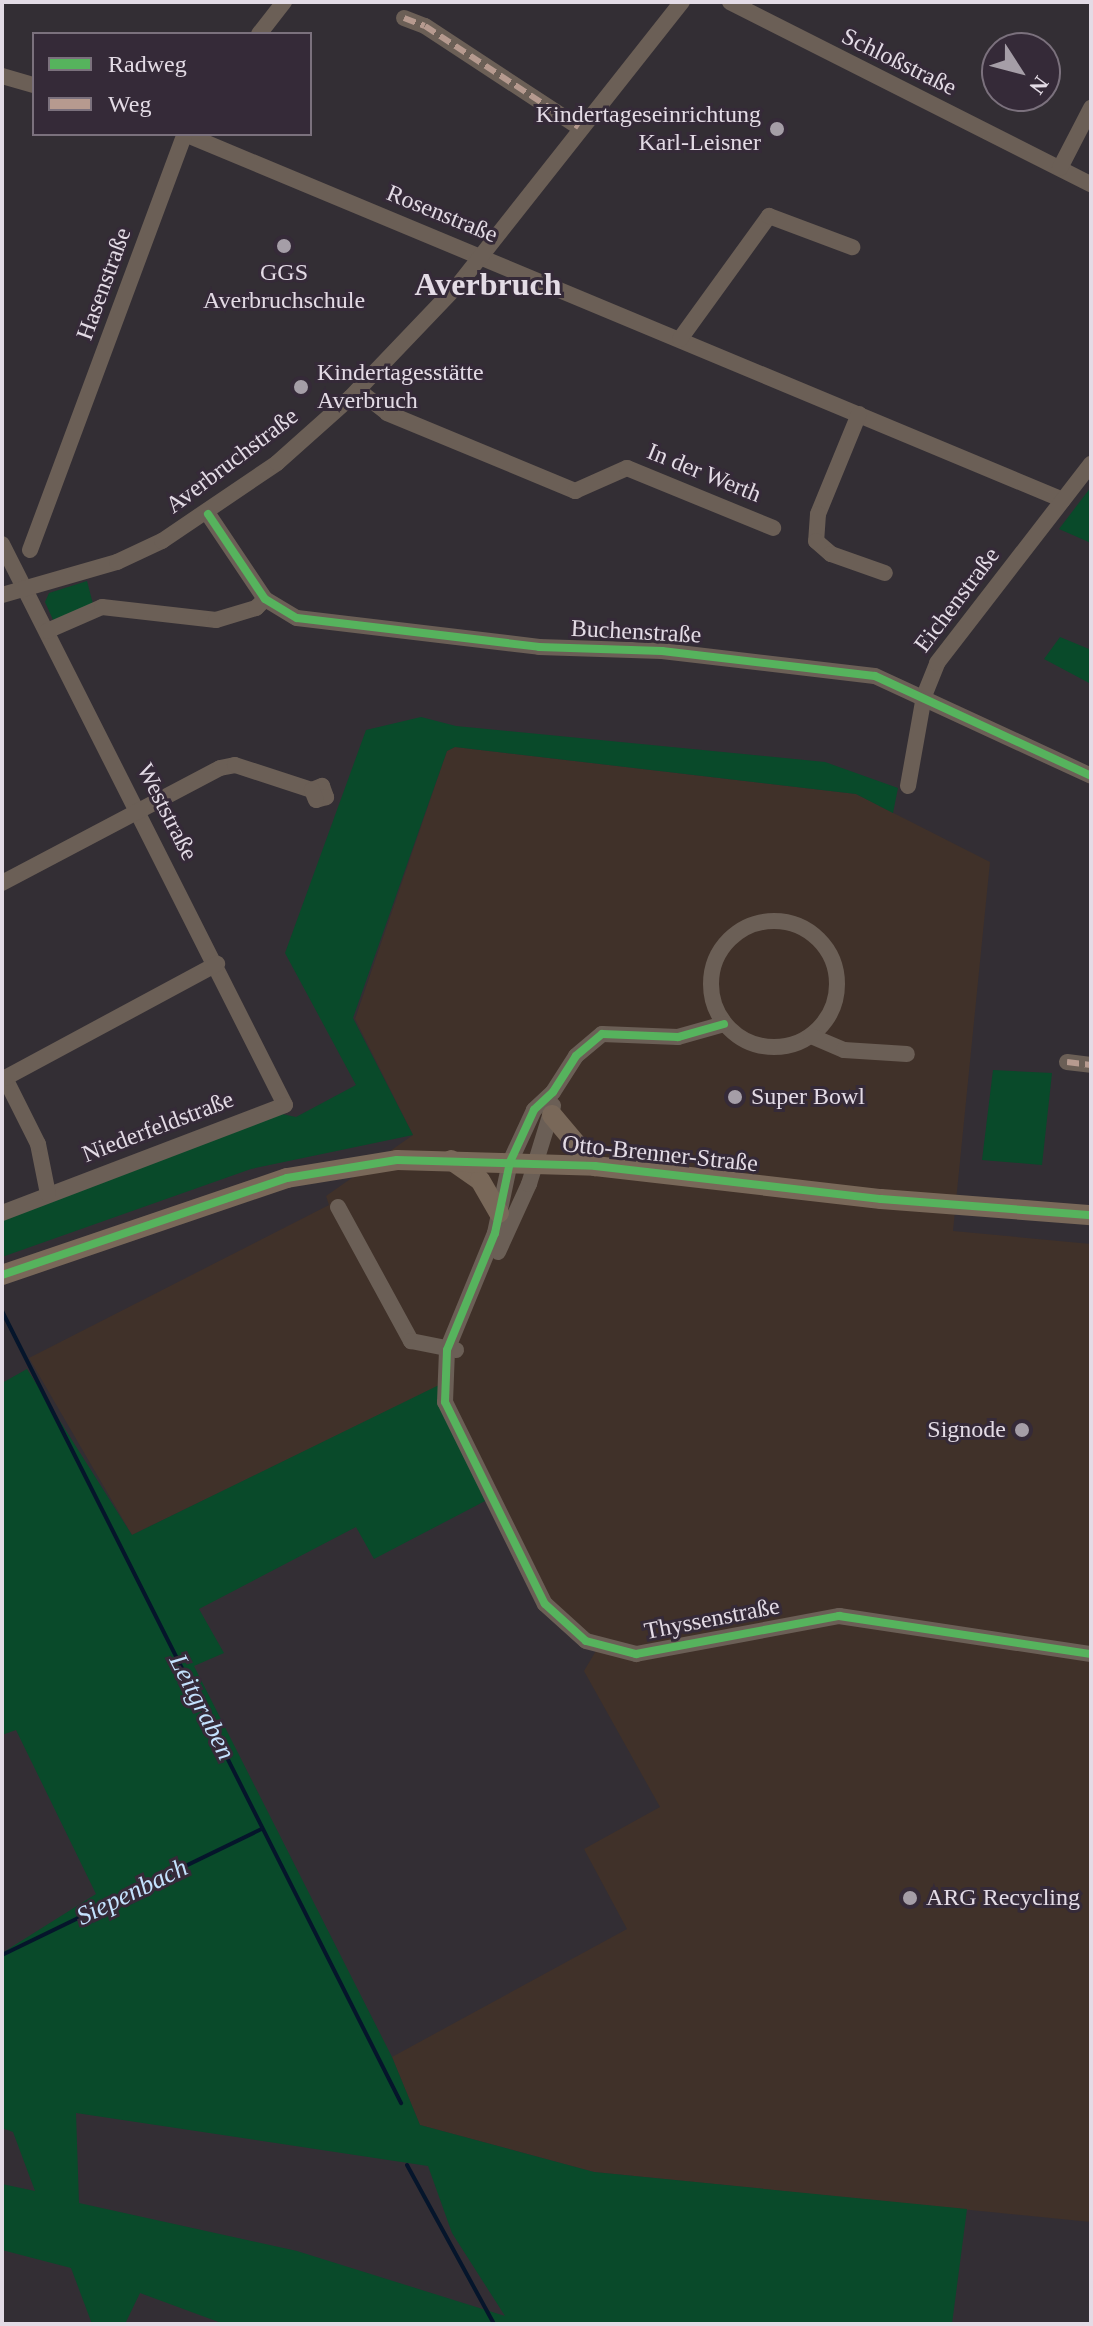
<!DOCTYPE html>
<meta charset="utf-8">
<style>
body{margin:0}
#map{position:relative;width:1093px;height:2326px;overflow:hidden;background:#332e34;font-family:"Times New Roman",serif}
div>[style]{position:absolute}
.industrial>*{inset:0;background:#403129}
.green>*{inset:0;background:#094a2a}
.stream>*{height:4px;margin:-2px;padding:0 2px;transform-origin:2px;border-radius:2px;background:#05152b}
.minor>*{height:16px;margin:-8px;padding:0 8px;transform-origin:8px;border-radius:8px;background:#6b5f56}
.minor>.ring{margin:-8px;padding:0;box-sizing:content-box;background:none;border:16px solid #6b5f56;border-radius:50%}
.major>*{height:20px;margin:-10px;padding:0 10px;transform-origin:10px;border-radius:10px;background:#796859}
.quiet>*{height:6px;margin-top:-3px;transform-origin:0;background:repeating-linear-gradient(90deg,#b69a8f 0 12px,transparent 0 18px)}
.cycleway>*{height:8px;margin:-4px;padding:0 4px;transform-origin:4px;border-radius:4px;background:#56b35d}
.dots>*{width:22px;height:22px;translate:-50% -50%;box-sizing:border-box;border:4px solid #352a38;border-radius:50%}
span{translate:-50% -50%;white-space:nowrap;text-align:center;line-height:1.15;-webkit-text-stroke:6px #352a38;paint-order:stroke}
.street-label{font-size:24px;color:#e3dbe5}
.poi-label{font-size:24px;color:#e3dbe5}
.right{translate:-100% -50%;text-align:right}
.left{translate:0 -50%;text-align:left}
.water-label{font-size:26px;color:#c4e2fe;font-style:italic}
.district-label{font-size:32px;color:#e3dbe5;font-weight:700}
.frame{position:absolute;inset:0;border:4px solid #e3dbe5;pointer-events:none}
.legend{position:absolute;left:32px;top:32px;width:280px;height:104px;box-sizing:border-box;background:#352a38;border:2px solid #7b717d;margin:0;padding:10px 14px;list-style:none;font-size:24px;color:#e3dbe5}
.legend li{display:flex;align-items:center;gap:16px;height:40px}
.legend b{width:40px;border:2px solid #7b717d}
.north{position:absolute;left:981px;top:32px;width:80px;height:80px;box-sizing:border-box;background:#352a38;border:2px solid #7b717d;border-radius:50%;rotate:126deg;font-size:22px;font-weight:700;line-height:32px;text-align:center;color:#e3dbe5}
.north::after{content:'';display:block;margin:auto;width:28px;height:36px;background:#a59ea7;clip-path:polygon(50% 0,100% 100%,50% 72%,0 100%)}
</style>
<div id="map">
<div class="industrial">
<div style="clip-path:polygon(455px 747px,856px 794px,990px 862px,953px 1231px,1091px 1244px,1091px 2222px,594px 2172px,420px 2125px,392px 2057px,627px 1929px,584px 1849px,660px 1807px,584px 1671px,600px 1644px,547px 1604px,439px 1386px,132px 1535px,29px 1358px,329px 1205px,326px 1196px,413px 1135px,355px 1019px,447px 751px)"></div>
</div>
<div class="green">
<div style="clip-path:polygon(1091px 487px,1091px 543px,1059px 529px)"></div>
<div style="clip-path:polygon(87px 581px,93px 604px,54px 622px,45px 602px,49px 593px)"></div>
<div style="clip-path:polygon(1060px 637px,1089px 649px,1091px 645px,1091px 684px,1044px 659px)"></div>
<div style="clip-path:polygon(421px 717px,456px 726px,825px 762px,898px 788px,893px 813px,856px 794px,455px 747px,447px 751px,353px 1018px,413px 1135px,251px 1169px,2px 1257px,2px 1220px,282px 1114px,296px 1117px,356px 1085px,285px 953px,366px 730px)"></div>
<div style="clip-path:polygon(993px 1070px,1052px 1073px,1042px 1165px,982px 1160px)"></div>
<div style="clip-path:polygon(evenodd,27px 1369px,132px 1535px,439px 1385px,487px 1500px,374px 1559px,356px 1527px,199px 1609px,224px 1653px,194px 1666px,392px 2057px,420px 2125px,594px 2172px,967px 2209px,952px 2324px,224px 2324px,140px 2293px,125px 2324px,92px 2324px,71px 2268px,2px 2250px,2px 2184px,35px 2191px,13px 2132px,2px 2128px,2px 1953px,96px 1894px,16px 1730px,2px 1735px,2px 1383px,27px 1369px,76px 2113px,428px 2166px,452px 2233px,505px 2316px,297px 2251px,79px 2203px,76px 2113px)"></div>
</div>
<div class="stream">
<div style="left:2px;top:1311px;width:887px;rotate:63.26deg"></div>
<div style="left:2px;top:1955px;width:289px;rotate:-25.9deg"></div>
<div style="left:407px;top:2165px;width:181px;rotate:61.3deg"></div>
</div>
<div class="minor">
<div style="left:730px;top:2px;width:404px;rotate:26.8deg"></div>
<div style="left:404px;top:18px;width:22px;rotate:21deg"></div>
<div style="left:425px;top:26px;width:184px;rotate:33.3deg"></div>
<div style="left:259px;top:34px;width:41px;rotate:-52deg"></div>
<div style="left:2px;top:76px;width:33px;rotate:16deg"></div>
<div style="left:185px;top:134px;width:951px;rotate:22.63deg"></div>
<div style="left:1060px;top:168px;width:68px;rotate:-62.7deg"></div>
<div style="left:680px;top:339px;width:152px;rotate:-54.1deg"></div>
<div style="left:769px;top:216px;width:89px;rotate:20.5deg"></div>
<div style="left:358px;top:390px;width:37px;rotate:38deg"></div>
<div style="left:387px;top:413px;width:204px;rotate:22.5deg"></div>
<div style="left:575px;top:491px;width:57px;rotate:-23.9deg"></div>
<div style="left:627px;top:468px;width:158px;rotate:22.3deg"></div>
<div style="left:859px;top:414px;width:108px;rotate:112.3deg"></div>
<div style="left:818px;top:514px;width:27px;rotate:94deg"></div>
<div style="left:816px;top:541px;width:20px;rotate:41deg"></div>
<div style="left:831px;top:554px;width:57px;rotate:19.4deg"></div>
<div style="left:208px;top:514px;width:102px;rotate:56.2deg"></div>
<div style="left:265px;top:599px;width:37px;rotate:31deg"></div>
<div style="left:297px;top:618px;width:244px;rotate:6.8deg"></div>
<div style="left:539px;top:647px;width:123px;rotate:1.9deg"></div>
<div style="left:662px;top:651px;width:214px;rotate:6.7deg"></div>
<div style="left:875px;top:676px;width:238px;rotate:24.8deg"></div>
<div style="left:2px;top:544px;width:628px;rotate:63.23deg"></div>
<div style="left:285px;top:1105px;width:303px;rotate:159.1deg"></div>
<div style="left:30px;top:550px;width:444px;rotate:-69.6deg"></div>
<div style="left:2px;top:595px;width:120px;rotate:-16deg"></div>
<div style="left:117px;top:562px;width:50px;rotate:-25deg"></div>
<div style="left:162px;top:541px;width:139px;rotate:-34.1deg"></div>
<div style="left:277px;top:463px;width:98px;rotate:-41.7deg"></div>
<div style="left:350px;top:398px;width:158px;rotate:-46.3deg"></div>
<div style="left:459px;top:284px;width:360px;rotate:-51.7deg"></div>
<div style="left:47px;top:631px;width:60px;rotate:-23.6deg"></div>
<div style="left:102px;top:607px;width:115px;rotate:6.5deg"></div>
<div style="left:216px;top:620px;width:42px;rotate:-16.7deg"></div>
<div style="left:256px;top:608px;width:13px;rotate:-45deg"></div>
<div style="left:908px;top:786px;width:91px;rotate:-79.9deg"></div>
<div style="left:924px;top:696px;width:35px;rotate:-68deg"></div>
<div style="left:937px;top:663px;width:252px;rotate:-52.3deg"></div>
<div style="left:2px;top:883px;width:246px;rotate:-27.8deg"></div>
<div style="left:220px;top:768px;width:15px;rotate:-11deg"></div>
<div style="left:235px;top:765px;width:81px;rotate:18deg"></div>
<div style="left:312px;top:790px;width:11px;rotate:-22deg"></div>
<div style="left:322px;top:786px;width:12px;rotate:70deg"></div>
<div style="left:326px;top:797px;width:10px;rotate:163deg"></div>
<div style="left:316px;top:800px;width:11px;rotate:-112deg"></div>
<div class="ring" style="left:711px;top:921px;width:110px;height:110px"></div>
<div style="left:724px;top:1024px;width:48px;rotate:164.2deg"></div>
<div style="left:678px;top:1037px;width:76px;rotate:-177.7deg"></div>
<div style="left:602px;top:1034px;width:34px;rotate:140deg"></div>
<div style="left:576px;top:1056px;width:43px;rotate:122.6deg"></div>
<div style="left:553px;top:1092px;width:26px;rotate:137deg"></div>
<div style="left:534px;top:1110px;width:57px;rotate:114.8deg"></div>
<div style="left:510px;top:1162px;width:73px;rotate:101.9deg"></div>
<div style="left:495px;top:1233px;width:126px;rotate:112.3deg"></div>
<div style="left:447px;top:1350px;width:52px;rotate:92.2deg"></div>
<div style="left:445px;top:1402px;width:225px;rotate:63.7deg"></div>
<div style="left:545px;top:1604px;width:55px;rotate:42.1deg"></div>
<div style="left:586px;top:1641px;width:52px;rotate:14.6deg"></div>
<div style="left:636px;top:1654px;width:207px;rotate:-10.6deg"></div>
<div style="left:839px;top:1616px;width:255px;rotate:8.6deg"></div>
<div style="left:811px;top:1036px;width:36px;rotate:23deg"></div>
<div style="left:844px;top:1050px;width:63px;rotate:3.6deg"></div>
<div style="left:1067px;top:1062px;width:24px;rotate:7deg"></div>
<div style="left:48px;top:1194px;width:51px;rotate:-101.3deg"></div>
<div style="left:38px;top:1144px;width:74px;rotate:-116.6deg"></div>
<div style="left:5px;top:1078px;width:241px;rotate:-28.3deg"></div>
<div style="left:338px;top:1207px;width:153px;rotate:61.4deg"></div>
<div style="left:411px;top:1341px;width:46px;rotate:11.3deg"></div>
<div style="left:498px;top:1252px;width:75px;rotate:-65.5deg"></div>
<div style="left:529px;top:1184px;width:82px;rotate:-72.9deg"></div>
</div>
<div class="major">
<div style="left:552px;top:1115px;width:67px;rotate:49.9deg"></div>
<div style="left:451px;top:1160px;width:35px;rotate:35deg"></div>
<div style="left:480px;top:1180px;width:38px;rotate:60deg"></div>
<div style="left:2px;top:1275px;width:301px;rotate:-18.8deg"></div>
<div style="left:287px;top:1178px;width:111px;rotate:-9.3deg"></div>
<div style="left:397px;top:1160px;width:198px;rotate:1.7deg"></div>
<div style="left:595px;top:1166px;width:288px;rotate:6.6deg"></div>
<div style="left:881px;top:1199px;width:211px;rotate:4.4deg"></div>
</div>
<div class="quiet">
<div style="left:404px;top:18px;width:22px;rotate:21deg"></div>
<div style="left:425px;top:26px;width:184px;rotate:33.3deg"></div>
<div style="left:1067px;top:1062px;width:24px;rotate:7deg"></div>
</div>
<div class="cycleway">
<div style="left:208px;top:514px;width:102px;rotate:56.2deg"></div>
<div style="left:265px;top:599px;width:37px;rotate:31deg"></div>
<div style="left:297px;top:618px;width:244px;rotate:6.8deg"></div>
<div style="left:539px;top:647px;width:123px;rotate:1.9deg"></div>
<div style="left:662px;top:651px;width:214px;rotate:6.7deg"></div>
<div style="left:875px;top:676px;width:238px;rotate:24.8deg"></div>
<div style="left:724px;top:1024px;width:48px;rotate:164.2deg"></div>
<div style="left:678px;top:1037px;width:76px;rotate:-177.7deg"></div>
<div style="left:602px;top:1034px;width:34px;rotate:140deg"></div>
<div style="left:576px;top:1056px;width:43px;rotate:122.6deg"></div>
<div style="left:553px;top:1092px;width:26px;rotate:137deg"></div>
<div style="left:534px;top:1110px;width:57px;rotate:114.8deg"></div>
<div style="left:510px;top:1162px;width:73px;rotate:101.9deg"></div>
<div style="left:495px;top:1233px;width:126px;rotate:112.3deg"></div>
<div style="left:447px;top:1350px;width:52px;rotate:92.2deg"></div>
<div style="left:445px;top:1402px;width:225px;rotate:63.7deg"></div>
<div style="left:545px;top:1604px;width:55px;rotate:42.1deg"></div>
<div style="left:586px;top:1641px;width:52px;rotate:14.6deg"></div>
<div style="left:636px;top:1654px;width:207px;rotate:-10.6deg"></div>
<div style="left:839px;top:1616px;width:255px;rotate:8.6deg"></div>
<div style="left:2px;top:1275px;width:301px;rotate:-18.8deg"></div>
<div style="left:287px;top:1178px;width:111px;rotate:-9.3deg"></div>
<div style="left:397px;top:1160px;width:198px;rotate:1.7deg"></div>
<div style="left:595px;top:1166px;width:288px;rotate:6.6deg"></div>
<div style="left:881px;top:1199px;width:211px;rotate:4.4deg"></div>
</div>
<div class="dots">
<div style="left:777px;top:129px;background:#a59ea7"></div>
<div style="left:284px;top:246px;background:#a59ea7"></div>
<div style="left:301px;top:387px;background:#a59ea7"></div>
<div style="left:735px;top:1097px;background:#a59ea7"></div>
<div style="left:1022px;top:1430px;background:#a59ea7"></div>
<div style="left:910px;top:1898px;background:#a59ea7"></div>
</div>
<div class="street-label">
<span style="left:899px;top:62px;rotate:26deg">Schloßstraße</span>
<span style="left:442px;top:214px;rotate:22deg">Rosenstraße</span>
<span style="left:104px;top:284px;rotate:-70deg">Hasenstraße</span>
<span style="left:232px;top:461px;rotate:-37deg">Averbruchstraße</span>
<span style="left:704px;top:473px;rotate:22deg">In der Werth</span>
<span style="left:957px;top:600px;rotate:-53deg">Eichenstraße</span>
<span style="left:636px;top:632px;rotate:3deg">Buchenstraße</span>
<span style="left:167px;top:812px;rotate:63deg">Weststraße</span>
<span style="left:158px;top:1127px;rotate:-21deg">Niederfeldstraße</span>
<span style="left:660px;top:1154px;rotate:6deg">Otto-Brenner-Straße</span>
<span style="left:712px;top:1619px;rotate:-11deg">Thyssenstraße</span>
</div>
<div class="poi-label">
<span class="right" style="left:761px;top:129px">Kindertageseinrichtung<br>Karl-Leisner</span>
<span style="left:284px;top:287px">GGS<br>Averbruchschule</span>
<span class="left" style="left:317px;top:387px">Kindertagesstätte<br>Averbruch</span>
<span class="left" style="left:751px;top:1097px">Super Bowl</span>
<span class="right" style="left:1006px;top:1430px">Signode</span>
<span class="left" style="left:926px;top:1898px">ARG Recycling</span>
</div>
<div class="water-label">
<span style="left:202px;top:1707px;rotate:63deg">Leitgraben</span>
<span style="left:132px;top:1892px;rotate:-26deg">Siepenbach</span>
</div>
<div class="district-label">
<span style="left:488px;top:284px">Averbruch</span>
</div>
<div class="frame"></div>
<ul class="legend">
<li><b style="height:10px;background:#56b35d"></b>Radweg</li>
<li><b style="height:10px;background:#b69a8f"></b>Weg</li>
</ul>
<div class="north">N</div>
</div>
